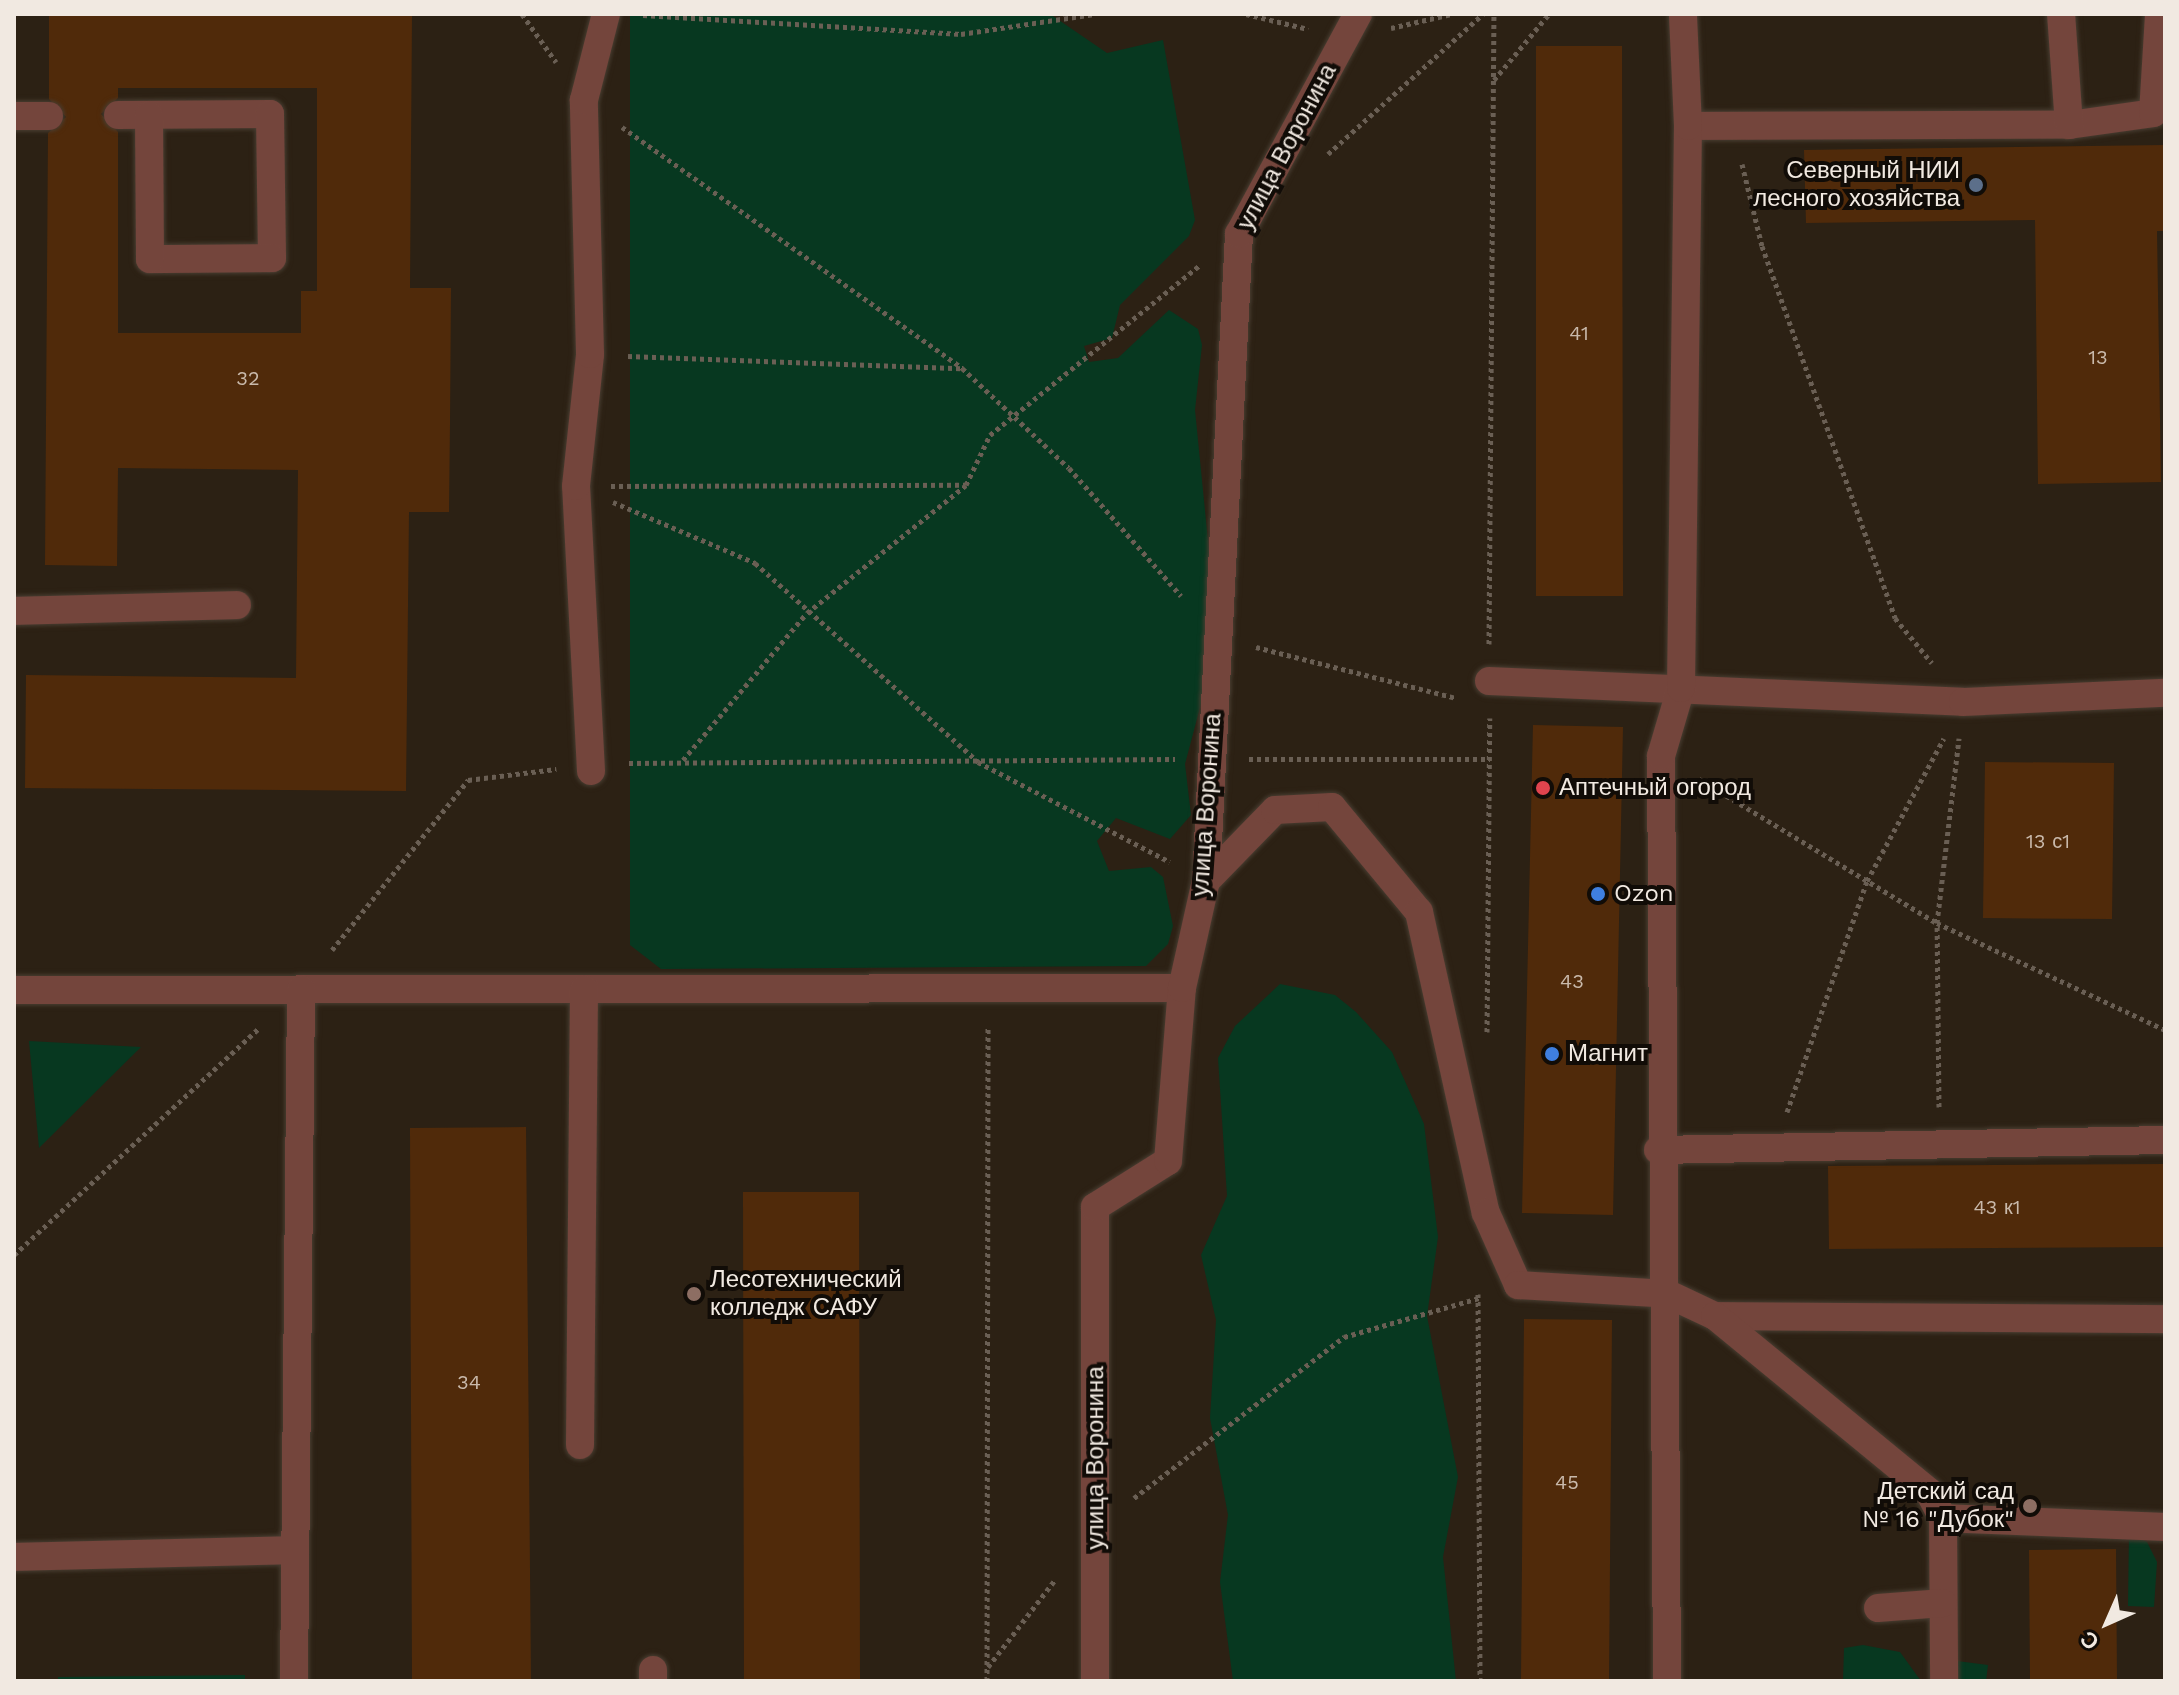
<!DOCTYPE html>
<meta charset="utf-8">
<style>
body{margin:0}
#map{position:relative;width:2179px;height:1695px;overflow:hidden;background:#2c2114;font-family:"Work Sans",sans-serif}
div>[style]{position:absolute}
.green>*{inset:0;background:#073820}
.building>*{inset:0;background:#502a0a}
.path>*{height:5px;margin-top:-2.5px;transform-origin:0;background:repeating-linear-gradient(90deg,#6a5f54 0 4px,transparent 0 8px)}
.roads{filter:drop-shadow(0 0 2px #483d31) drop-shadow(0 0 2px #483d31)}
.service>*{height:28px;margin:-14px;padding:0 14px;transform-origin:14px;border-radius:14px;background:#74453c}
.dots>*{width:22px;height:22px;translate:-50% -50%;box-sizing:border-box;border:4px solid #110c07;border-radius:50%}
span{translate:-50% -50%;white-space:nowrap;text-align:center;line-height:1.15;-webkit-text-stroke:8px #110c07;paint-order:stroke}
.number-label{font-size:20px;color:#c9b9ab}
.number-label span{-webkit-text-stroke-width:0}
.street-label{font-size:24px;color:#f1e9e1}
.poi-label{font-size:24px;color:#f1e9e1}
.right{translate:-100% -50%;text-align:right}
.left{translate:0 -50%;text-align:left}
.frame{position:absolute;inset:0;border:16px solid #f1e9e1;pointer-events:none}
.north{position:absolute;left:2067px;top:1583px;width:80px;height:80px;-webkit-text-stroke:6px #110c07;paint-order:stroke;rotate:225deg;font-size:22px;font-weight:700;line-height:32px;text-align:center;color:#f1e9e1}
.north::after{content:'';display:block;margin:auto;width:28px;height:36px;background:#f1e9e1;clip-path:polygon(50% 0,100% 100%,50% 72%,0 100%)}
</style>
<div id="map">
<div class="green">
<div style="clip-path:polygon(630px 14px,1050px 14px,1107px 53px,1163px 40px,1195px 220px,1189px 236px,1120px 305px,1112px 338px,1084px 346px,1089px 362px,1118px 358px,1169px 310px,1198px 329px,1202px 345px,1195px 410px,1211px 571px,1206px 685px,1185px 764px,1191px 815px,1170px 839px,1116px 818px,1097px 841px,1109px 871px,1151px 867px,1163px 877px,1173px 926px,1168px 944px,1146px 966px,661px 969px,630px 945px)"></div>
<div style="clip-path:polygon(1280px 984px,1335px 995px,1356px 1012px,1392px 1052px,1424px 1124px,1438px 1237px,1427px 1316px,1458px 1477px,1443px 1557px,1456px 1681px,1233px 1681px,1220px 1582px,1228px 1515px,1210px 1418px,1216px 1320px,1201px 1255px,1227px 1196px,1218px 1058px,1235px 1026px)"></div>
<div style="clip-path:polygon(29px 1041px,141px 1047px,39px 1148px)"></div>
<div style="clip-path:polygon(2129px 1533px,2147px 1542px,2157px 1562px,2154px 1607px,2128px 1606px)"></div>
<div style="clip-path:polygon(1863px 1645px,1900px 1652px,1921px 1681px,1843px 1681px,1844px 1648px)"></div>
<div style="clip-path:polygon(1957px 1661px,1988px 1665px,1986px 1681px,1956px 1681px)"></div>
<div style="clip-path:polygon(245px 1675px,245px 1681px,58px 1681px,58px 1677px)"></div>
</div>
<div class="building">
<div style="clip-path:polygon(evenodd,49px 14px,412px 14px,410px 288px,451px 288px,450px 423px,449px 512px,409px 512px,406px 791px,25px 788px,26px 675px,296px 678px,298px 470px,118px 468px,117px 566px,45px 565px,48px 133px,66px 117px,49px 99px,49px 14px,118px 88px,317px 88px,317px 291px,301px 291px,301px 333px,118px 333px,118px 132px,101px 114px,118px 98px,118px 88px)"></div>
<div style="clip-path:polygon(1536px 46px,1622px 46px,1623px 596px,1536px 596px)"></div>
<div style="clip-path:polygon(2165px 145px,2165px 231px,2157px 231px,2161px 482px,2038px 484px,2035px 220px,1806px 223px,1804px 150px)"></div>
<div style="clip-path:polygon(1533px 725px,1623px 727px,1613px 1215px,1522px 1213px)"></div>
<div style="clip-path:polygon(1985px 762px,2114px 763px,2112px 919px,1983px 918px)"></div>
<div style="clip-path:polygon(526px 1127px,531px 1681px,412px 1681px,410px 1128px)"></div>
<div style="clip-path:polygon(2165px 1164px,2165px 1247px,1829px 1249px,1828px 1166px)"></div>
<div style="clip-path:polygon(743px 1192px,859px 1192px,860px 1681px,744px 1681px)"></div>
<div style="clip-path:polygon(1524px 1319px,1612px 1320px,1609px 1681px,1521px 1681px)"></div>
<div style="clip-path:polygon(2116px 1549px,2117px 1681px,2030px 1681px,2029px 1550px)"></div>
</div>
<div class="path">
<div style="left:522px;top:14px;width:59px;rotate:54.7deg"></div>
<div style="left:1246px;top:14px;width:64px;rotate:13.6deg"></div>
<div style="left:643px;top:15px;width:319px;rotate:3.4deg"></div>
<div style="left:961px;top:34px;width:135px;rotate:-8.5deg"></div>
<div style="left:1391px;top:28px;width:62px;rotate:-13.1deg"></div>
<div style="left:1494px;top:80px;width:86px;rotate:-50.2deg"></div>
<div style="left:622px;top:127px;width:417px;rotate:35.3deg"></div>
<div style="left:962px;top:368px;width:146px;rotate:43.1deg"></div>
<div style="left:1069px;top:468px;width:170px;rotate:48.8deg"></div>
<div style="left:1328px;top:154px;width:209px;rotate:-42.1deg"></div>
<div style="left:1742px;top:164px;width:84px;rotate:76.3deg"></div>
<div style="left:1762px;top:246px;width:395px;rotate:70.3deg"></div>
<div style="left:1895px;top:618px;width:58px;rotate:50.6deg"></div>
<div style="left:628px;top:356px;width:333px;rotate:2.1deg"></div>
<div style="left:611px;top:486px;width:354px;rotate:-0.2deg"></div>
<div style="left:613px;top:502px;width:155px;rotate:23.2deg"></div>
<div style="left:755px;top:563px;width:299px;rotate:41.7deg"></div>
<div style="left:978px;top:762px;width:216px;rotate:27.5deg"></div>
<div style="left:1489px;top:644px;width:630px;rotate:-89.55deg"></div>
<div style="left:1256px;top:647px;width:206px;rotate:14.3deg"></div>
<div style="left:1249px;top:759px;width:241px"></div>
<div style="left:683px;top:760px;width:192px;rotate:-49.9deg"></div>
<div style="left:807px;top:613px;width:204px;rotate:-38.8deg"></div>
<div style="left:966px;top:485px;width:55px;rotate:-64.4deg"></div>
<div style="left:990px;top:435px;width:270px;rotate:-39deg"></div>
<div style="left:629px;top:763px;width:546px;rotate:-0.42deg"></div>
<div style="left:1699px;top:779px;width:278px;rotate:31.2deg"></div>
<div style="left:1937px;top:923px;width:252px;rotate:25.1deg"></div>
<div style="left:332px;top:950px;width:218px;rotate:-51.3deg"></div>
<div style="left:468px;top:780px;width:89px;rotate:-7.1deg"></div>
<div style="left:1487px;top:1032px;width:314px;rotate:-89.5deg"></div>
<div style="left:1939px;top:1107px;width:184px;rotate:-90.6deg"></div>
<div style="left:1937px;top:923px;width:186px;rotate:-83.2deg"></div>
<div style="left:1787px;top:1112px;width:244px;rotate:-70.9deg"></div>
<div style="left:1867px;top:881px;width:162px;rotate:-61.7deg"></div>
<div style="left:14px;top:1255px;width:335px;rotate:-42.8deg"></div>
<div style="left:1478px;top:1294px;width:387px;rotate:89.7deg"></div>
<div style="left:1134px;top:1498px;width:265px;rotate:-37.5deg"></div>
<div style="left:1344px;top:1337px;width:141px;rotate:-16.1deg"></div>
<div style="left:988px;top:1667px;width:110px;rotate:-52.4deg"></div>
<div style="left:987px;top:1681px;width:655px;rotate:-89.91deg"></div>
</div>
<div class="roads">
<div class="service">
<div style="left:118px;top:115px;width:152px;rotate:-0.4deg"></div>
<div style="left:270px;top:114px;width:144px;rotate:89.2deg"></div>
<div style="left:272px;top:258px;width:122px;rotate:179.5deg"></div>
<div style="left:150px;top:259px;width:144px;rotate:-90.4deg"></div>
<div style="left:14px;top:116px;width:35px"></div>
<div style="left:2069px;top:125px;width:85px;rotate:-8.1deg"></div>
<div style="left:2153px;top:113px;width:99px;rotate:-86.5deg"></div>
<div style="left:1688px;top:126px;width:381px;rotate:-0.2deg"></div>
<div style="left:2069px;top:125px;width:111px;rotate:-94.1deg"></div>
<div style="left:14px;top:611px;width:223px;rotate:-1.5deg"></div>
<div style="left:1489px;top:681px;width:474px;rotate:2.5deg"></div>
<div style="left:1963px;top:702px;width:202px;rotate:-2.6deg"></div>
<div style="left:591px;top:771px;width:285px;rotate:-93deg"></div>
<div style="left:576px;top:486px;width:133px;rotate:-83.9deg"></div>
<div style="left:590px;top:354px;width:254px;rotate:-91.4deg"></div>
<div style="left:584px;top:100px;width:89px;rotate:-75.7deg"></div>
<div style="left:1206px;top:881px;width:99px;rotate:-45.8deg"></div>
<div style="left:1275px;top:810px;width:57px;rotate:-3deg"></div>
<div style="left:1332px;top:807px;width:136px;rotate:50.4deg"></div>
<div style="left:1419px;top:912px;width:308px;rotate:77.5deg"></div>
<div style="left:1486px;top:1213px;width:79px;rotate:66deg"></div>
<div style="left:1518px;top:1285px;width:150px;rotate:3.4deg"></div>
<div style="left:1668px;top:1294px;width:52px;rotate:25.1deg"></div>
<div style="left:1715px;top:1316px;width:450px;rotate:0.4deg"></div>
<div style="left:14px;top:990px;width:1168px;rotate:-0.1deg"></div>
<div style="left:1658px;top:1150px;width:507px;rotate:-1.13deg"></div>
<div style="left:1715px;top:1316px;width:277px;rotate:39.4deg"></div>
<div style="left:1929px;top:1492px;width:30px;rotate:62deg"></div>
<div style="left:1943px;top:1518px;width:163px;rotate:89.6deg"></div>
<div style="left:580px;top:1445px;width:456px;rotate:-89.5deg"></div>
<div style="left:1943px;top:1518px;width:222px;rotate:2.3deg"></div>
<div style="left:14px;top:1557px;width:281px;rotate:-1.4deg"></div>
<div style="left:1878px;top:1608px;width:65px;rotate:-4.4deg"></div>
<div style="left:653px;top:1670px;width:11px;rotate:90deg"></div>
<div style="left:294px;top:1681px;width:692px;rotate:-89.42deg"></div>
<div style="left:1095px;top:1681px;width:474px;rotate:-90deg"></div>
<div style="left:1095px;top:1207px;width:86px;rotate:-32.2deg"></div>
<div style="left:1168px;top:1161px;width:174px;rotate:-85.4deg"></div>
<div style="left:1182px;top:988px;width:110px;rotate:-77.4deg"></div>
<div style="left:1206px;top:881px;width:648px;rotate:-87.08deg"></div>
<div style="left:1239px;top:234px;width:250px;rotate:-61.6deg"></div>
<div style="left:1667px;top:1681px;width:925px;rotate:-90.37deg"></div>
<div style="left:1661px;top:756px;width:71px;rotate:-73.6deg"></div>
<div style="left:1681px;top:688px;width:562px;rotate:-89.29deg"></div>
<div style="left:1688px;top:126px;width:112px;rotate:-92.6deg"></div>
</div>
</div>
<div class="dots">
<div style="left:1976px;top:185px;background:#5c6f8a"></div>
<div style="left:1543px;top:788px;background:#e0444e"></div>
<div style="left:1598px;top:894px;background:#3f7fe0"></div>
<div style="left:1552px;top:1054px;background:#3f7fe0"></div>
<div style="left:694px;top:1294px;background:#8d6e63"></div>
<div style="left:2030px;top:1506px;background:#8d6e63"></div>
</div>
<div class="number-label">
<span style="left:1579px;top:333px">41</span>
<span style="left:2098px;top:357px">13</span>
<span style="left:248px;top:378px">32</span>
<span style="left:2048px;top:841px">13 с1</span>
<span style="left:1572px;top:981px">43</span>
<span style="left:1997px;top:1207px">43 к1</span>
<span style="left:469px;top:1382px">34</span>
<span style="left:1567px;top:1482px">45</span>
</div>
<div class="street-label">
<span style="left:1287px;top:147px;rotate:-62deg">улица Воронина</span>
<span style="left:1207px;top:805px;rotate:-86deg">улица Воронина</span>
<span style="left:1096px;top:1458px;rotate:-90deg">улица Воронина</span>
</div>
<div class="poi-label">
<span class="right" style="left:1960px;top:185px">Северный НИИ<br>лесного хозяйства</span>
<span class="left" style="left:1559px;top:788px">Аптечный огород</span>
<span class="left" style="left:1614px;top:894px">Ozon</span>
<span class="left" style="left:1568px;top:1054px">Магнит</span>
<span class="left" style="left:710px;top:1294px">Лесотехнический<br>колледж САФУ</span>
<span class="right" style="left:2014px;top:1506px">Детский сад<br>№ 16 "Дубок"</span>
</div>
<div class="frame"></div>
<div class="north">С</div>
</div>
